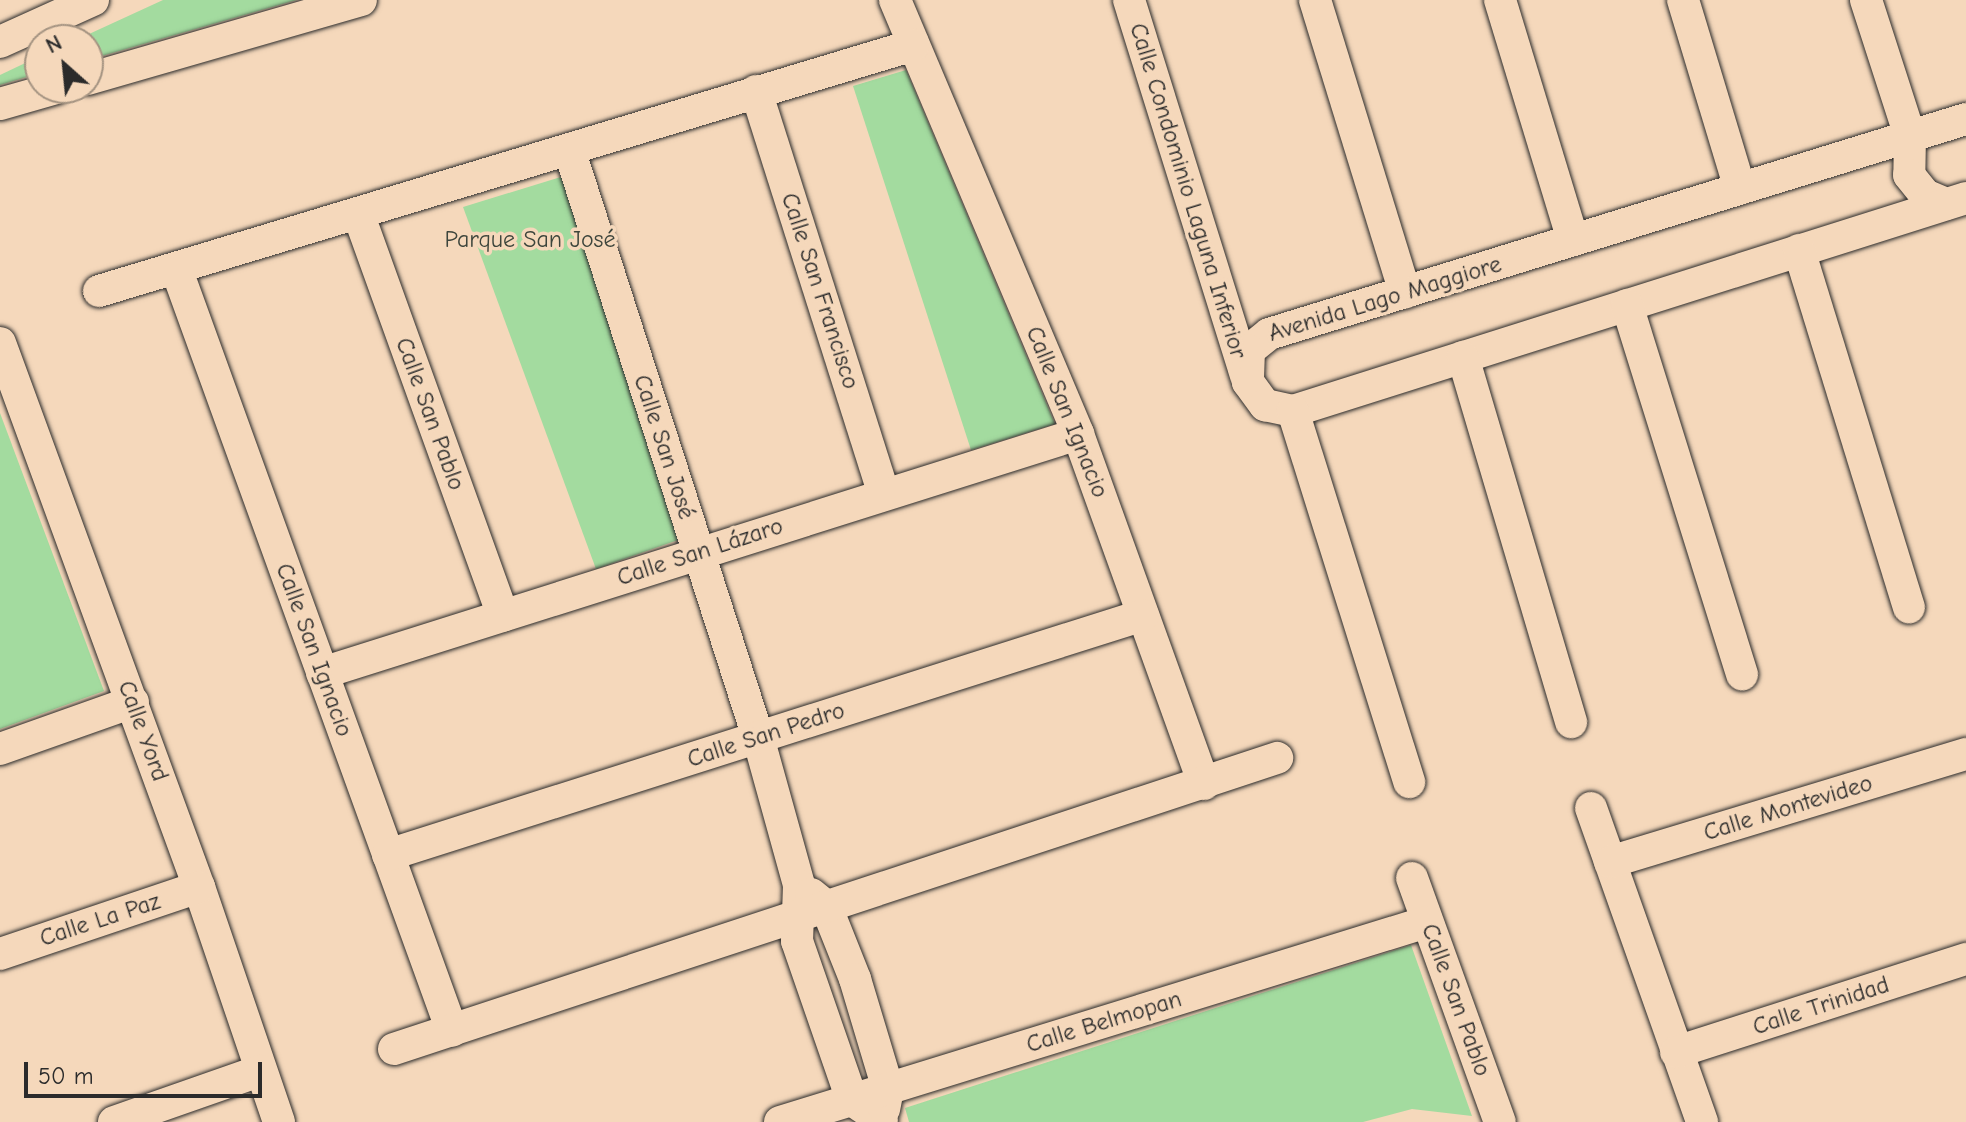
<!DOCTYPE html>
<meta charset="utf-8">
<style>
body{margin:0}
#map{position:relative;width:1966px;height:1122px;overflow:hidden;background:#f5d8bb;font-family:"Comic Neue",sans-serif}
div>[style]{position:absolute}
.green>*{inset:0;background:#a3db9f}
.roads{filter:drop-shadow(0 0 2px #2b2b2b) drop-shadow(0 0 2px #2b2b2b)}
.minor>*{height:32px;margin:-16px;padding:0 16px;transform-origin:16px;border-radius:16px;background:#f5d8bb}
span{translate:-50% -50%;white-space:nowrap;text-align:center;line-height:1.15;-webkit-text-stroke:7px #f5d8bb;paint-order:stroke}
.street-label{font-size:24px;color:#2b2b2b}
.park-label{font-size:24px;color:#3d453c}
.north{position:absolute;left:24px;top:24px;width:80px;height:80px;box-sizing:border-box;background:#f5d8bb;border:2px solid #a49381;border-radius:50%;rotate:333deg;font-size:22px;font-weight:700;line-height:32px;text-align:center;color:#2b2b2b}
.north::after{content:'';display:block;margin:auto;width:28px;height:36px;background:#2b2b2b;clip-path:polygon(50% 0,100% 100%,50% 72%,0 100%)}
.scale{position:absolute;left:24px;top:1062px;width:238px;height:36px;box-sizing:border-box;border:4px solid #2b2b2b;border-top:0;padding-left:10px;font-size:24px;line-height:28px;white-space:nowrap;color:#2b2b2b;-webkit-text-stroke:6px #f5d8bb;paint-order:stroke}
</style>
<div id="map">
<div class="green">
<div style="clip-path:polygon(163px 0,297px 0,88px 60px,88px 40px,76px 40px)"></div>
<div style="clip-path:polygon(40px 56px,40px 73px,0 85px,0 75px)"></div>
<div style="clip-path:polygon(906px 70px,1055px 424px,971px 450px,853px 86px)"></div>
<div style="clip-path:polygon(564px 176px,678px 540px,596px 569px,463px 207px)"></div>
<div style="clip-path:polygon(0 413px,104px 691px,0 729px)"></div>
<div style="clip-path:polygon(1411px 945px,1472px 1116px,1412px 1109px,1363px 1122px,909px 1122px,905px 1108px)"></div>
</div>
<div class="roads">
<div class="minor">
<div style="left:895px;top:0;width:471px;rotate:67.1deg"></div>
<div style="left:1078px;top:434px;width:372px;rotate:70.2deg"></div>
<div style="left:1129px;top:0;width:393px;rotate:72.7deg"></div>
<div style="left:1315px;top:0;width:306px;rotate:72.9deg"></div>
<div style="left:1500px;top:0;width:251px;rotate:73.1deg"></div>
<div style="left:1683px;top:0;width:197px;rotate:73.2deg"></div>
<div style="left:1866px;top:0;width:143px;rotate:72.1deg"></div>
<div style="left:1910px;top:136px;width:39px;rotate:91deg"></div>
<div style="left:1909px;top:175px;width:26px;rotate:51deg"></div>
<div style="left:1925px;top:195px;width:23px;rotate:23deg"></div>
<div style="left:0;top:42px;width:102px;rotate:-24.3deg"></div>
<div style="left:88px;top:79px;width:284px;rotate:-16.1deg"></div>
<div style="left:756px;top:91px;width:421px;rotate:72.4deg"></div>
<div style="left:0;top:104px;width:58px;rotate:-15.9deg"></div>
<div style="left:1966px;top:119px;width:729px;rotate:162.86deg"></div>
<div style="left:1269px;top:334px;width:26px;rotate:141deg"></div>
<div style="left:1249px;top:350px;width:32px;rotate:92deg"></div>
<div style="left:1248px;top:382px;width:29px;rotate:54deg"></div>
<div style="left:1265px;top:405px;width:29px;rotate:12deg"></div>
<div style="left:1293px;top:411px;width:706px;rotate:-17.56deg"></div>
<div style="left:569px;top:149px;width:618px;rotate:72.18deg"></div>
<div style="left:758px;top:737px;width:154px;rotate:74.5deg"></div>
<div style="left:799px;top:885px;width:56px;rotate:92deg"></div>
<div style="left:797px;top:941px;width:168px;rotate:70.9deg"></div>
<div style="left:852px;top:1100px;width:36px;rotate:34deg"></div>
<div style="left:358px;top:213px;width:428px;rotate:70.2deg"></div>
<div style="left:1799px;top:250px;width:374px;rotate:72.9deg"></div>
<div style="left:176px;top:268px;width:811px;rotate:70.11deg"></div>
<div style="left:99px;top:291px;width:851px;rotate:-16.8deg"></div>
<div style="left:1627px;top:305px;width:387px;rotate:72.7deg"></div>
<div style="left:0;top:343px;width:579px;rotate:69.91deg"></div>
<div style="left:199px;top:887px;width:248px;rotate:71.2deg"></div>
<div style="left:1463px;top:357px;width:381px;rotate:73.5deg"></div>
<div style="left:1293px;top:411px;width:389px;rotate:72.6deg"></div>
<div style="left:322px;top:673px;width:793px;rotate:-17.54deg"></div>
<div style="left:0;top:749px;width:141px;rotate:-19.5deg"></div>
<div style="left:1591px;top:808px;width:333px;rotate:70.5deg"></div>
<div style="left:388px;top:855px;width:792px;rotate:-17.63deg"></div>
<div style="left:1610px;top:862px;width:372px;rotate:-16.9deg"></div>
<div style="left:1412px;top:878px;width:259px;rotate:70.2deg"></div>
<div style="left:811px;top:894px;width:19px;rotate:39deg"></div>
<div style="left:826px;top:906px;width:79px;rotate:68.3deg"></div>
<div style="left:855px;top:979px;width:115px;rotate:73.3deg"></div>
<div style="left:888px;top:1089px;width:20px;rotate:101deg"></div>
<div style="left:0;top:954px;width:210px;rotate:-18.6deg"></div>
<div style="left:394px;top:1049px;width:930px;rotate:-18.24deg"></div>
<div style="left:1676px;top:1052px;width:305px;rotate:-17.8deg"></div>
<div style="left:114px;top:1122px;width:155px;rotate:-19.3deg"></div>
<div style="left:780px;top:1122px;width:677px;rotate:-17.18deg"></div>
</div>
</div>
<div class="street-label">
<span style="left:1188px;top:191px;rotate:73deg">Calle Condominio Laguna Inferior</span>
<span style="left:820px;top:291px;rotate:72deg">Calle San Francisco</span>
<span style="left:1385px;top:299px;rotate:-17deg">Avenida Lago Maggiore</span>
<span style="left:1067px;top:412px;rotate:68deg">Calle San Ignacio</span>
<span style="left:430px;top:414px;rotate:70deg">Calle San Pablo</span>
<span style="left:664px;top:447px;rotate:72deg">Calle San José</span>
<span style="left:700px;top:552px;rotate:-18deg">Calle San Lázaro</span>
<span style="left:314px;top:650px;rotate:70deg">Calle San Ignacio</span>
<span style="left:143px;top:731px;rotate:70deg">Calle Yord</span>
<span style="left:766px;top:735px;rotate:-18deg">Calle San Pedro</span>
<span style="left:1788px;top:808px;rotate:-17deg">Calle Montevideo</span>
<span style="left:100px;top:920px;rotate:-18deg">Calle La Paz</span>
<span style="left:1456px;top:1000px;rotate:70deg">Calle San Pablo</span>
<span style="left:1821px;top:1006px;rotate:-18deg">Calle Trinidad</span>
<span style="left:1104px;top:1022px;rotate:-17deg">Calle Belmopan</span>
</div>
<div class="park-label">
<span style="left:530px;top:240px">Parque San José</span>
</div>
<div class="north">N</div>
<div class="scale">50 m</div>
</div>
